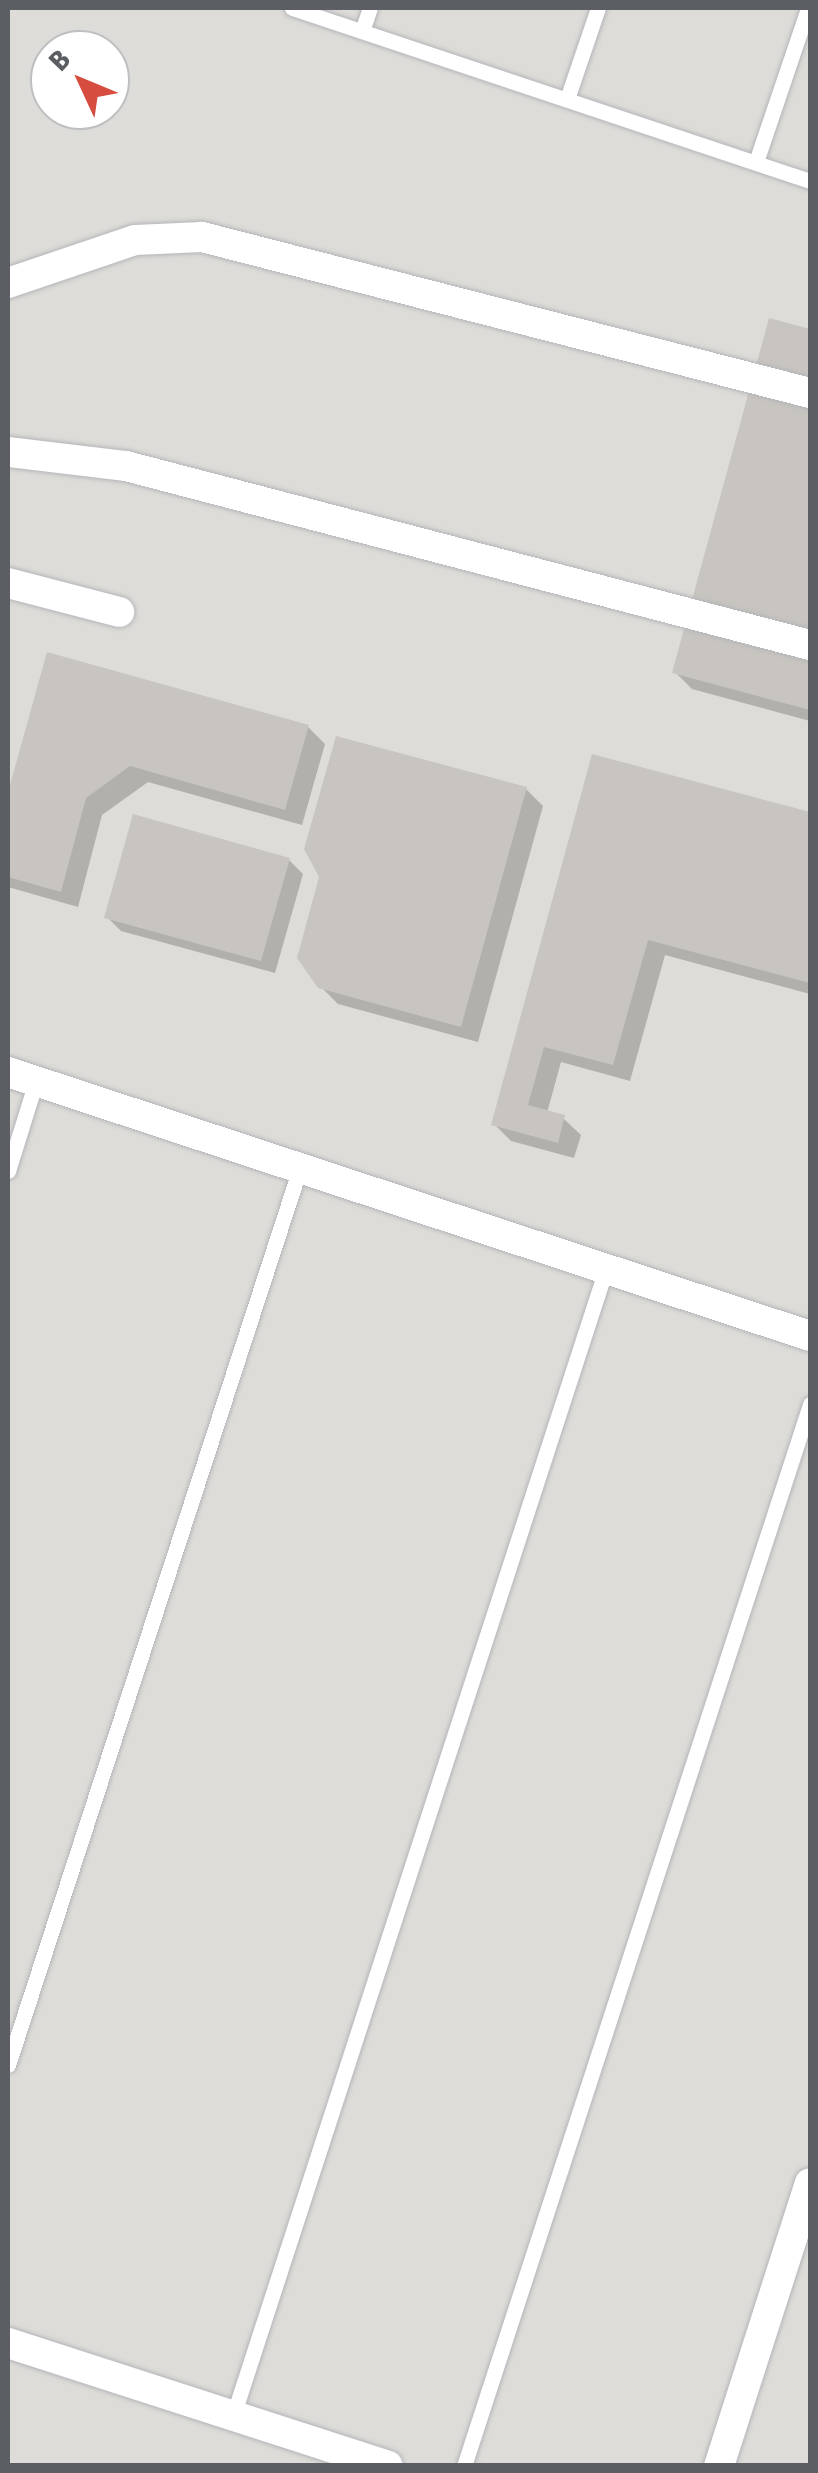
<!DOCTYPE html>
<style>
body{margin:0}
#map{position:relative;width:818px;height:2473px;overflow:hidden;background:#eceae3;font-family:"Fira Sans Condensed",sans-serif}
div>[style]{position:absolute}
.industrial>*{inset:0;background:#dedcd8}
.shadow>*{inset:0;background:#0003}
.building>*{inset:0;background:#c8c5c0}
.roads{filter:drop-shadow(0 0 2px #b4b5b9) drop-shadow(0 0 2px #b4b5b9)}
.service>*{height:15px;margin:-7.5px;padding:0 7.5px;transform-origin:7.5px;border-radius:7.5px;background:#fff}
.minor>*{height:30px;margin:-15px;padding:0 15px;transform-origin:15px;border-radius:15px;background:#fff}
span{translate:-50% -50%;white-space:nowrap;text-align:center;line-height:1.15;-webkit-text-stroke:9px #fff;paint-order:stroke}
.frame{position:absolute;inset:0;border:10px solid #5b5e62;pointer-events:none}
.north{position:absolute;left:30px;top:30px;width:100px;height:100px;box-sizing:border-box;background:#fff;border:2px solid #bdbfc0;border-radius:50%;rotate:314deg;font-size:28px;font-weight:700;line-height:40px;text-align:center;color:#5b5e62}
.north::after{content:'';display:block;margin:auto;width:35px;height:45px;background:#d64d40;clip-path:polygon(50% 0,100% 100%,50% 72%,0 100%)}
</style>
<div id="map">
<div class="industrial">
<div style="clip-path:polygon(evenodd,8px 8px,810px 8px,810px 2465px,8px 2465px,8px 8px,50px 50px,110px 50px,110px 110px,50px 110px,50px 50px)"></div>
</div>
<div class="shadow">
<div style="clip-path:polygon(771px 321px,810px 331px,810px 721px,692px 689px,675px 672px)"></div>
<div style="clip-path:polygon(49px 655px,308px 727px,325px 744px,302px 825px,148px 782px,102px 815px,78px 907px,8px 887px,8px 802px)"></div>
<div style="clip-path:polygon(594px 757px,810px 815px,810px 994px,665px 955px,630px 1081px,561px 1062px,547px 1113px,563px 1118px,581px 1135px,574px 1158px,511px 1141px,494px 1124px)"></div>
<div style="clip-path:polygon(526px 789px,543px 806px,478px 1042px,338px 1004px,320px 986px)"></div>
<div style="clip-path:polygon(289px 860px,303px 874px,275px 973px,121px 931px,107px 917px)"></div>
</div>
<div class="building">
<div style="clip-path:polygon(769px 318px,810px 329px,810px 710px,672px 673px)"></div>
<div style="clip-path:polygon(47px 652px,309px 725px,285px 810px,130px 766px,86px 798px,61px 892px,8px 877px,8px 792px)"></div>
<div style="clip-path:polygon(336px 736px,527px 787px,461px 1027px,318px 988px,297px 958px,319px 877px,304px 849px)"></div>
<div style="clip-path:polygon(592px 754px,810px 812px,810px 983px,648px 940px,613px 1065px,544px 1047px,528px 1105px,565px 1115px,558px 1143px,491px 1125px)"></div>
<div style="clip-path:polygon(133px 814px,290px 858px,261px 961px,104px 918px)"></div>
</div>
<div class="roads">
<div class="service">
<div style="left:292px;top:8px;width:546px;rotate:18.47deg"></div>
<div style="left:362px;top:31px;width:24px;rotate:-71deg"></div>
<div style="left:567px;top:99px;width:96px;rotate:-71.2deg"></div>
<div style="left:756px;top:162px;width:163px;rotate:-71.3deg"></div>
<div style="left:8px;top:1171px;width:94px;rotate:-72.7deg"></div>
<div style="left:8px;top:2065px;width:943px;rotate:-71.97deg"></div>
<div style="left:233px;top:2416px;width:1206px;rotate:-71.99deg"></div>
<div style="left:464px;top:2466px;width:1117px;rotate:-71.95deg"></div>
</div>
<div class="minor">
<div style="left:8px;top:283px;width:134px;rotate:-18.7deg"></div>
<div style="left:135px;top:240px;width:67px;rotate:-2.6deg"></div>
<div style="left:202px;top:237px;width:628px;rotate:14.39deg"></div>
<div style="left:8px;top:452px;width:119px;rotate:6.8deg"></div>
<div style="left:126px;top:466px;width:707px;rotate:14.67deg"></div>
<div style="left:8px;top:583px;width:115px;rotate:14.6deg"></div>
<div style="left:8px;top:1072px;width:844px;rotate:18.22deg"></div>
<div style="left:8px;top:2343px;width:399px;rotate:17.9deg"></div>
<div style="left:719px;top:2466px;width:297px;rotate:-72.2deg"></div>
</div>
</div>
<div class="frame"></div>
<div class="north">B</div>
</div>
